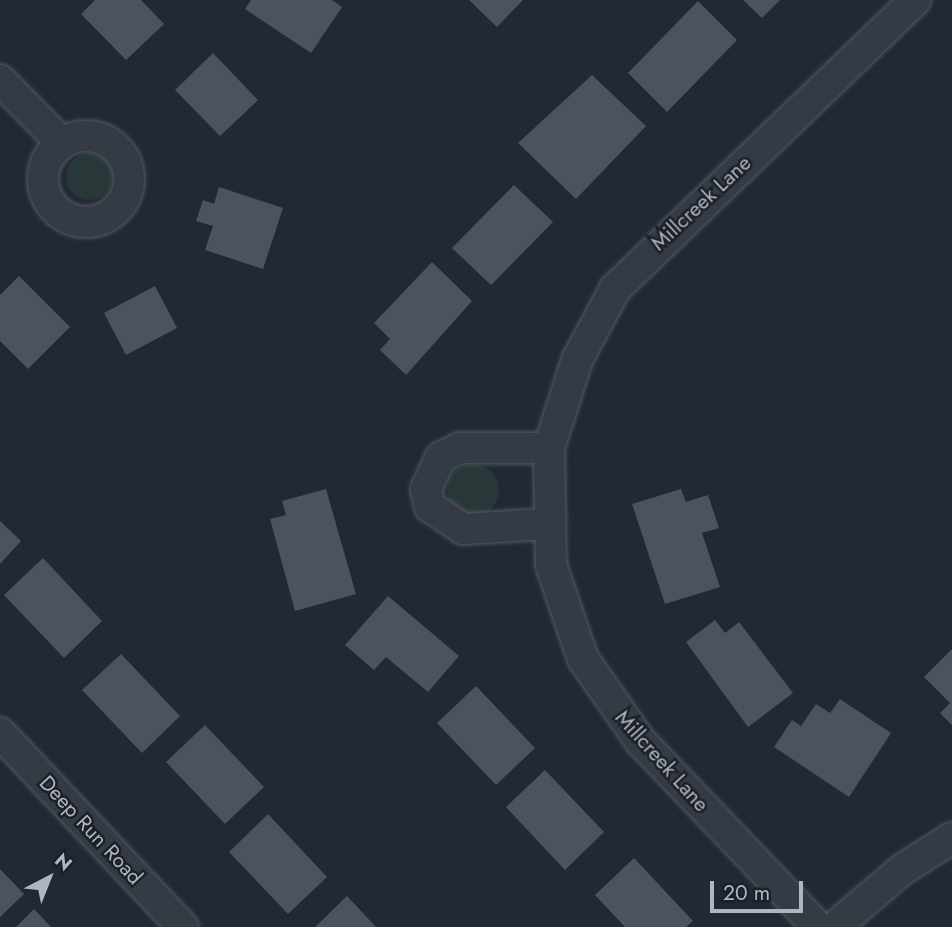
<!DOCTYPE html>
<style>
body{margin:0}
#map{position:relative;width:952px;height:927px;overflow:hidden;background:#222934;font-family:Jost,sans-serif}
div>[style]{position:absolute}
.green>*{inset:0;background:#283839}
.round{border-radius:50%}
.building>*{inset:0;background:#4b535f}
.roads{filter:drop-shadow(0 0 2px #535962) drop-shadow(0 0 2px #535962)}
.minor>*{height:30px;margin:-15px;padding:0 15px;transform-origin:15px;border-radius:15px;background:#353b45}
.minor>.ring{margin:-15px;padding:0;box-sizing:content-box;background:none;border:30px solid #353b45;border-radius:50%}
span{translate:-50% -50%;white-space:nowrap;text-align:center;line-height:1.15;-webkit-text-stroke:5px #1b2029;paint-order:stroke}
.street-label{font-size:21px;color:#b0b6c1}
.north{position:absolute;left:14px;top:843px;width:70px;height:70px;-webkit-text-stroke:5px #1b2029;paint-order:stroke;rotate:42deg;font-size:19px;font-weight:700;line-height:28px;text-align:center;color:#b0b6c1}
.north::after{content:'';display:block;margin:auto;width:24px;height:32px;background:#b0b6c1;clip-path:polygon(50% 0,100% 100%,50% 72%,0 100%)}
.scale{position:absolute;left:710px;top:881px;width:93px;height:32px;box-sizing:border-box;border:4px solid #b0b6c1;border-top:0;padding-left:9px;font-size:21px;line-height:24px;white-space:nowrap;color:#b0b6c1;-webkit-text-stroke:5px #1b2029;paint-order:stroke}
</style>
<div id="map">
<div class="green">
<div class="round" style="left:66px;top:154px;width:46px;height:46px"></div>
<div class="round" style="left:447px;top:464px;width:52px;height:52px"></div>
</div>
<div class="building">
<div style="clip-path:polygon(95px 0,141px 0,164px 24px,126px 60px,81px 14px)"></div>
<div style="clip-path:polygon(251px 0,332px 0,342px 7px,311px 53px,245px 9px)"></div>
<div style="clip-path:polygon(469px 0,523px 0,497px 27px)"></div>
<div style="clip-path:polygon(743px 0,780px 0,762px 18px)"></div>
<div style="clip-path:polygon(698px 1px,737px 40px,667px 112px,628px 73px)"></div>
<div style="clip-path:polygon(213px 53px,258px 100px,220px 136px,175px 90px)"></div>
<div style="clip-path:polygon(592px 75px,646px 126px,576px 199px,518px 143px)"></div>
<div style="clip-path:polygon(514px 185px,553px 222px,491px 285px,452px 248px)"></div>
<div style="clip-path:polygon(219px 187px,283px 208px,263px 269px,205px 250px,213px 226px,196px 221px,203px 200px,214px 204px)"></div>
<div style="clip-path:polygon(432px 262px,472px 301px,406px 375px,380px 350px,390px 339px,374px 323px)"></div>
<div style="clip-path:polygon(19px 276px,70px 327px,28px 369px,0 341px,0 295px)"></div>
<div style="clip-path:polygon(155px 286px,177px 328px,126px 355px,104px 313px)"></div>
<div style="clip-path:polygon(326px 489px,356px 594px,295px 611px,270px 519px,286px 515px,282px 501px)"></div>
<div style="clip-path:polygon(681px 489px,686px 502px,708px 495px,719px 528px,702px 533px,720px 587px,665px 604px,632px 504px)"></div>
<div style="clip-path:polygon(0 521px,21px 541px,0 564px)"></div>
<div style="clip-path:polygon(43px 558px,102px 621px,64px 658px,4px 595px)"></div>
<div style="clip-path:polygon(388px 596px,459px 656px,428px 692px,386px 657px,374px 670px,345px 645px)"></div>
<div style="clip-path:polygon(715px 620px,725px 633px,739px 622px,793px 693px,748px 727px,686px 642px)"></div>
<div style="clip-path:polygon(952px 649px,952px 725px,940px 713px,950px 703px,924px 677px)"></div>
<div style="clip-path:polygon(121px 654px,180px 716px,142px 753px,82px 690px)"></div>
<div style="clip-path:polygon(476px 686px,535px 748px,496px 785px,437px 723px)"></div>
<div style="clip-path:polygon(840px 699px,891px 733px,849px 797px,774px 747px,792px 720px,801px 726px,816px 704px,830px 713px)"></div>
<div style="clip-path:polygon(205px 725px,264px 787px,225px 824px,166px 762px)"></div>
<div style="clip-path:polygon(545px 770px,604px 832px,565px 870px,506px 807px)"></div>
<div style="clip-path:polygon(268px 814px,327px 877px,288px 914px,229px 852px)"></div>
<div style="clip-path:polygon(634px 858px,693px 921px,686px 927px,625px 927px,595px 895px)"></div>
<div style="clip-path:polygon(0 869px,24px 894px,0 917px)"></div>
<div style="clip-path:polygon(347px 896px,376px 927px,315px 927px)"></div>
<div style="clip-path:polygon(34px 909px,51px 927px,16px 927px)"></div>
</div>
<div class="roads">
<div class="minor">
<div style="left:0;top:80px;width:88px;rotate:45.5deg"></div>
<div class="ring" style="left:43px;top:136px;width:56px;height:56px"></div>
<div style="left:546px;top:524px;width:83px;rotate:176.6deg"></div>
<div style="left:463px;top:529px;width:40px;rotate:-146deg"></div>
<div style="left:430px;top:507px;width:18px;rotate:-103deg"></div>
<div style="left:426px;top:489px;width:35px;rotate:-65deg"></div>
<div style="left:441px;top:457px;width:21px;rotate:-25deg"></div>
<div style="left:460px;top:448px;width:89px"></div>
<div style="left:0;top:733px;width:267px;rotate:46.7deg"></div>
<div style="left:818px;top:927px;width:256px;rotate:-133.7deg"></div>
<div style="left:641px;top:742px;width:101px;rotate:-124.9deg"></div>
<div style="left:583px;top:659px;width:99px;rotate:-108.8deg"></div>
<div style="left:551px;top:565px;width:117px;rotate:-91deg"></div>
<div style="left:549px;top:448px;width:92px;rotate:-72.3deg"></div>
<div style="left:577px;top:360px;width:81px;rotate:-61.8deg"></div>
<div style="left:615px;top:289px;width:417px;rotate:-43.9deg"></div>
<div style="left:835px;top:927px;width:89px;rotate:-40.5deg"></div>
<div style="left:903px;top:869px;width:58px;rotate:-32.3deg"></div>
</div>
</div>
<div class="street-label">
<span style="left:701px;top:203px;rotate:-43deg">Millcreek Lane</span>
<span style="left:662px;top:761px;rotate:48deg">Millcreek Lane</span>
<span style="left:91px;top:830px;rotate:47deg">Deep Run Road</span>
</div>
<div class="north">N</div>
<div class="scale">20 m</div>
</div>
